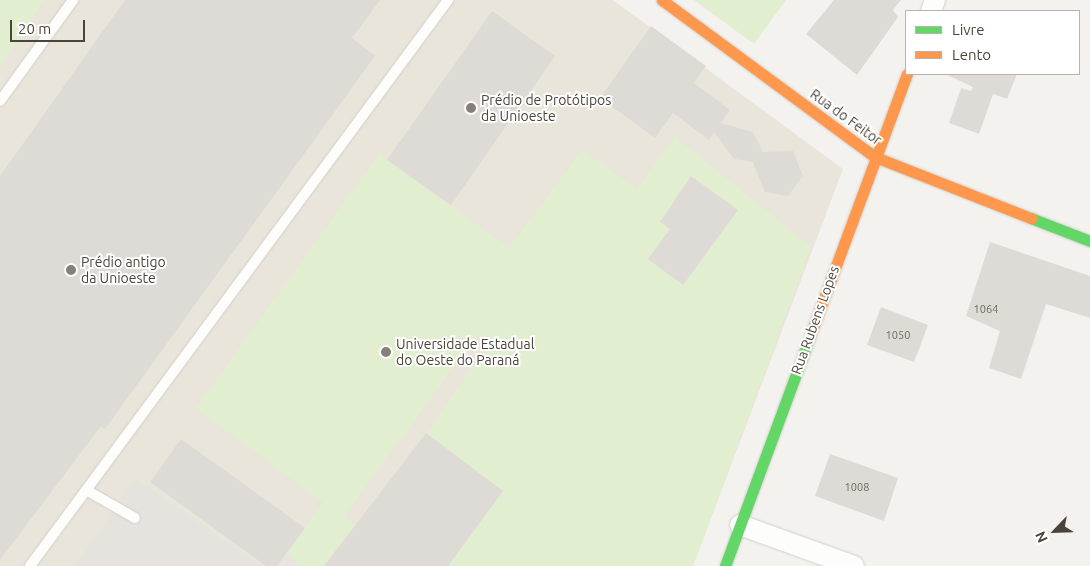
<!DOCTYPE html>
<meta charset="utf-8">
<style>
body{margin:0}
#map{position:relative;width:1090px;height:566px;overflow:hidden;background:#f4f2ee;font-family:Ubuntu,sans-serif}
div>[style]{position:absolute}
.education>*{inset:0;background:#eae5da}
.green>*{inset:0;background:#e1eecf}
.parking>*{inset:0;background:#e6e3df}
.building>*{inset:0;background:#dedbd6}
.roads{filter:drop-shadow(0 0 1px #d2d0cb) drop-shadow(0 0 1px #d2d0cb)}
.lane>*{height:10px;margin:-5px;padding:0 5px;transform-origin:5px;border-radius:5px;background:#fdfdfc}
.street>*{height:20px;margin:-10px;padding:0 10px;transform-origin:10px;border-radius:10px;background:#fdfdfc}
.fast>*{height:11px;margin:-5.5px;padding:0 5.5px;transform-origin:5.5px;border-radius:5.5px;background:#63d668}
.slow>*{height:11px;margin:-5.5px;padding:0 5.5px;transform-origin:5.5px;border-radius:5.5px;background:#ff974d}
.dots>*{width:14px;height:14px;translate:-50% -50%;box-sizing:border-box;border:2px solid #fff;border-radius:50%}
span{translate:-50% -50%;white-space:nowrap;text-align:center;line-height:1.15;-webkit-text-stroke:4px #fff;paint-order:stroke}
.number-label{font-size:11px;color:#706a61}
.number-label span{-webkit-text-stroke-width:0}
.poi-label{font-size:14px;color:#4b4439}
.left{translate:0 -50%;text-align:left}
.street-label{font-size:14px;color:#4b4439}
.legend{position:absolute;left:905px;top:10px;width:175px;height:65px;box-sizing:border-box;background:#fff;border:1px solid #b7b4b0;margin:0;padding:6px 9px;list-style:none;font-size:15px;color:#4b4439}
.legend li{display:flex;align-items:center;gap:10px;height:25px}
.legend b{width:25px;border:1px solid #b7b4b0}
.north{position:absolute;left:1030px;top:506px;width:50px;height:50px;-webkit-text-stroke:4px #fff;paint-order:stroke;rotate:246deg;font-size:14px;font-weight:700;line-height:20px;text-align:center;color:#4b4439}
.north::after{content:'';display:block;margin:auto;width:18px;height:22px;background:#4b4439;clip-path:polygon(50% 0,100% 100%,50% 72%,0 100%)}
.scale{position:absolute;left:10px;top:20px;width:75px;height:22px;box-sizing:border-box;border:2px solid #4b4439;border-top:0;padding-left:6px;font-size:15px;line-height:18px;white-space:nowrap;color:#4b4439;-webkit-text-stroke:4px #fff;paint-order:stroke}
</style>
<div id="map">
<div class="education">
<div style="clip-path:polygon(0 0,613px 0,843px 169px,693px 566px,0 566px)"></div>
</div>
<div class="green">
<div style="clip-path:polygon(0 0,45px 0,0 65px)"></div>
<div style="clip-path:polygon(694px 0,786px 0,754px 44px)"></div>
<div style="clip-path:polygon(evenodd,675px 137px,811px 247px,693px 566px,448px 566px,503px 491px,426px 433px,489px 344px,477px 335px,344px 516px,355px 525px,329px 559px,337px 566px,304px 566px,286px 553px,323px 502px,196px 408px,379px 154px,509px 248px,582px 150px,637px 189px,675px 137px,691px 176px,738px 210px,723px 231px,676px 197px,691px 176px,675px 137px,667px 233px,702px 260px,683px 285px,648px 259px,667px 233px)"></div>
</div>
<div class="parking">
<div style="clip-path:polygon(137px 479px,261px 566px,74px 566px)"></div>
</div>
<div class="building">
<div style="clip-path:polygon(125px 0,380px 0,352px 38px,375px 56px,105px 429px,101px 426px,0 560px,0 176px)"></div>
<div style="clip-path:polygon(834px 0,901px 0,893px 10px,898px 17px,857px 75px,806px 34px)"></div>
<div style="clip-path:polygon(492px 11px,555px 56px,451px 205px,387px 160px)"></div>
<div style="clip-path:polygon(651px 26px,706px 66px,694px 83px,730px 110px,721px 123px,753px 132px,763px 152px,793px 151px,803px 176px,788px 196px,765px 192px,753px 162px,734px 159px,714px 132px,709px 140px,673px 113px,655px 138px,600px 98px)"></div>
<div style="clip-path:polygon(945px 74px,1017px 74px,1007px 99px,993px 94px,979px 134px,949px 123px,961px 88px,971px 91px,973px 87px)"></div>
<div style="clip-path:polygon(691px 176px,738px 210px,683px 285px,648px 259px,670px 229px,660px 222px)"></div>
<div style="clip-path:polygon(990px 242px,1090px 276px,1090px 318px,1046px 304px,1021px 379px,989px 368px,1000px 331px,966px 316px)"></div>
<div style="clip-path:polygon(881px 307px,928px 325px,914px 362px,867px 345px)"></div>
<div style="clip-path:polygon(426px 433px,503px 491px,448px 566px,324px 566px)"></div>
<div style="clip-path:polygon(181px 439px,305px 528px,277px 566px,266px 566px,150px 482px)"></div>
<div style="clip-path:polygon(830px 454px,898px 478px,884px 521px,815px 496px)"></div>
</div>
<div class="roads">
<div class="lane">
<div style="left:0;top:101px;width:125px;rotate:-54.1deg"></div>
<div style="left:88px;top:491px;width:54px;rotate:29.9deg"></div>
<div style="left:30px;top:566px;width:704px;rotate:-53.55deg"></div>
</div>
<div class="street">
<div style="left:931px;top:11px;width:12px;rotate:-70deg"></div>
<div style="left:740px;top:525px;width:121px;rotate:19.8deg"></div>
</div>
<div class="fast">
<div style="left:1031px;top:218px;width:63px;rotate:21.3deg"></div>
<div style="left:725px;top:566px;width:245px;rotate:-69.7deg"></div>
</div>
<div class="slow">
<div style="left:662px;top:0;width:265px;rotate:36.4deg"></div>
<div style="left:875px;top:157px;width:168px;rotate:21.4deg"></div>
<div style="left:810px;top:336px;width:279px;rotate:-69.7deg"></div>
</div>
</div>
<div class="dots">
<div style="left:471px;top:108px;background:#868178"></div>
<div style="left:71px;top:270px;background:#868178"></div>
<div style="left:386px;top:352px;background:#868178"></div>
</div>
<div class="number-label">
<span style="left:986px;top:309px">1064</span>
<span style="left:898px;top:335px">1050</span>
<span style="left:857px;top:487px">1008</span>
</div>
<div class="poi-label">
<span class="left" style="left:481px;top:108px">Prédio de Protótipos<br>da Unioeste</span>
<span class="left" style="left:81px;top:270px">Prédio antigo<br>da Unioeste</span>
<span class="left" style="left:396px;top:352px">Universidade Estadual<br>do Oeste do Paraná</span>
</div>
<div class="street-label">
<span style="left:846px;top:117px;rotate:36deg">Rua do Feitor</span>
<span style="left:815px;top:320px;rotate:-70deg">Rua Rubens Lopes</span>
</div>
<ul class="legend">
<li><b style="height:6px;background:#63d668"></b>Livre</li>
<li><b style="height:6px;background:#ff974d"></b>Lento</li>
</ul>
<div class="north">N</div>
<div class="scale">20 m</div>
</div>
